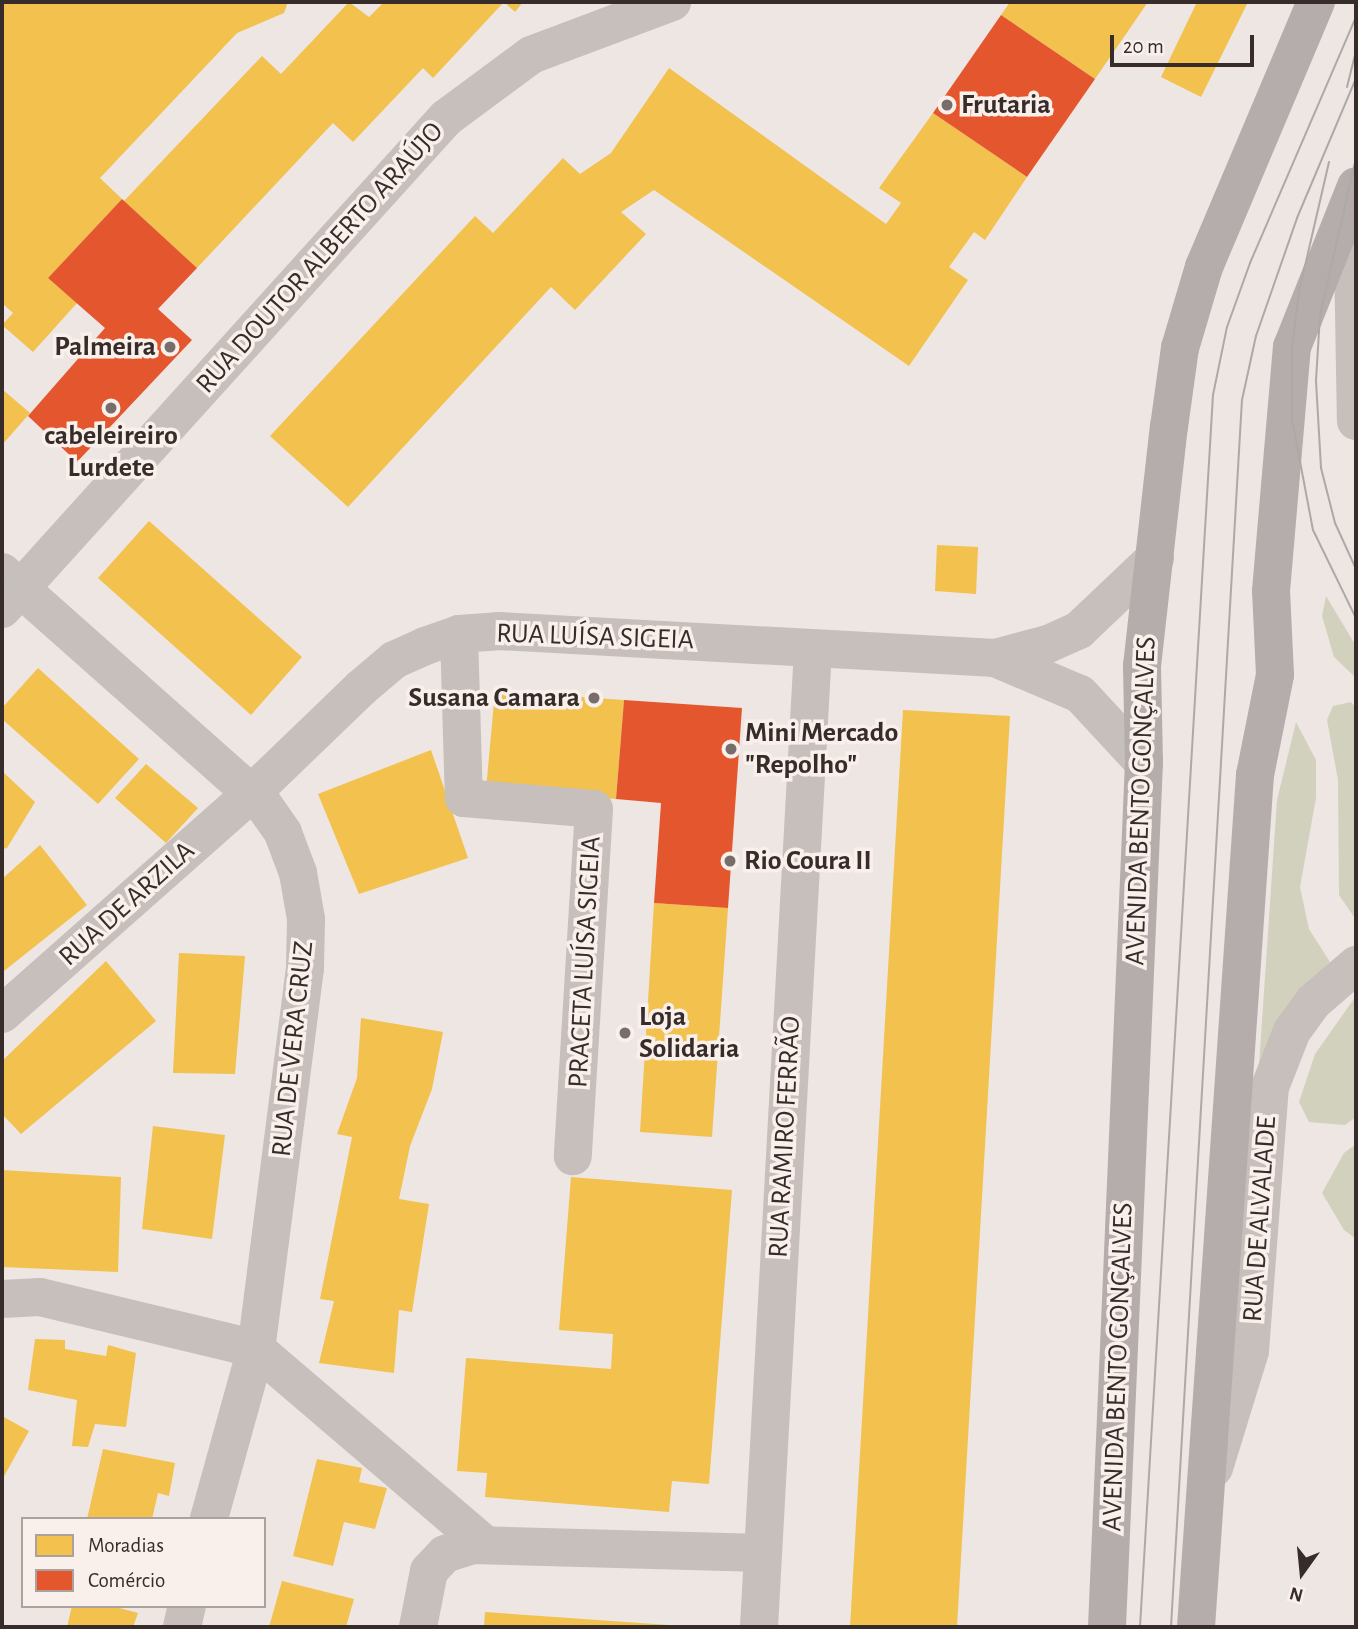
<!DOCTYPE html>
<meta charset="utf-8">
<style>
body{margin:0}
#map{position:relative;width:1358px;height:1629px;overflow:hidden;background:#ede6e3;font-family:"Alegreya Sans",sans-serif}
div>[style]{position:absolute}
.green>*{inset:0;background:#d2d1be}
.homes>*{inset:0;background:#f2c14e}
.shops>*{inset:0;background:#e4572e}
.pedestrian>*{height:38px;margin:-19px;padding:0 19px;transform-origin:19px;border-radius:19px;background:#c6bfbc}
.minor>*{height:38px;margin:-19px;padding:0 19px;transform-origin:19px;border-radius:19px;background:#c6bfbc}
.primary>*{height:38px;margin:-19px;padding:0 19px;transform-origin:19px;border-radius:19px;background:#b5adab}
.tram>*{height:2px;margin:-1px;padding:0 1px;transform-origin:1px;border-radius:1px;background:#aea8a6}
.dots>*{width:19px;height:19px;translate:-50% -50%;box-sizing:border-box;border:4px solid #f9f0eb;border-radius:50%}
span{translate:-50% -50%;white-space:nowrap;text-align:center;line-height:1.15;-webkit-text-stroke:7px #f9f0eb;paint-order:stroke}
.poi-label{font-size:28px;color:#372c2a;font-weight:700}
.left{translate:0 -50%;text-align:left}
.right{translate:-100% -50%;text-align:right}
.street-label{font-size:28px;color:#372c2a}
.frame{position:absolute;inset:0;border:4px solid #372c2a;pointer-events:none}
.legend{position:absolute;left:21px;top:1517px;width:245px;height:91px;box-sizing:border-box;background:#f9f0eb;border:2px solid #aba29e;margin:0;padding:9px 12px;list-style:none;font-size:21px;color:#372c2a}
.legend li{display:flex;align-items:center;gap:14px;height:35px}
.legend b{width:35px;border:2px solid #aba29e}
.north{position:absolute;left:1267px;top:1538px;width:70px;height:70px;-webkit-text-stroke:5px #f9f0eb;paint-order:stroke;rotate:195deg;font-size:19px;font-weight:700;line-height:28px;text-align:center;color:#372c2a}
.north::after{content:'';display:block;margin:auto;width:24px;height:32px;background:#372c2a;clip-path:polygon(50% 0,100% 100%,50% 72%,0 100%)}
.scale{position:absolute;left:1110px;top:35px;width:144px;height:32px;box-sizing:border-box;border:4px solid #372c2a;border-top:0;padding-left:9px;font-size:21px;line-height:24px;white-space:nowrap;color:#372c2a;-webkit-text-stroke:5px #f9f0eb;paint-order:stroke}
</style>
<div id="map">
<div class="green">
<div style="clip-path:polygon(1326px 596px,1356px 646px,1356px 678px,1334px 657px,1322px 616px)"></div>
<div style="clip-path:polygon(1351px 702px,1356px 708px,1356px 920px,1339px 895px,1338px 780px,1327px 720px,1333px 706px)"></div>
<div style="clip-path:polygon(1296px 722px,1316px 760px,1316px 798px,1300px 887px,1309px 929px,1330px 962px,1291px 1004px,1259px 1065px,1277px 800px)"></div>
<div style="clip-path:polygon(1356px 996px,1356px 1117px,1345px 1125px,1309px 1122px,1299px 1102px,1315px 1054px)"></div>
<div style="clip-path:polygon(1356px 1144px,1356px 1239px,1344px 1230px,1322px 1193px,1344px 1153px)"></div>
</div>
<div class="homes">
<div style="clip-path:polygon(2px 2px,288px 2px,284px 13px,237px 33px,100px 178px,122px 199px,48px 278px,77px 303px,33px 352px,2px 325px,13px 313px,2px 303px)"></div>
<div style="clip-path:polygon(349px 2px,369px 17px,384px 2px,523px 2px,515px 12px,504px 2px,433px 78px,423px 68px,353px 142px,333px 123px,197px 268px,124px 201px,262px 56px,281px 74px)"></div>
<div style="clip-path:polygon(1010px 2px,1148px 2px,1095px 79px,1001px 15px)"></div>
<div style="clip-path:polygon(1197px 2px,1248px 2px,1201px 97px,1161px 77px)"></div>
<div style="clip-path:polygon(669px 68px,886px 224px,901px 203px,879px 188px,933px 113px,1027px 177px,985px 240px,974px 232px,949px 267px,968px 280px,909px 366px,654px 190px,621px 212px,646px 234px,575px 310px,551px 287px,348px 507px,270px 436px,475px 216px,493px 233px,563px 158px,580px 174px,611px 153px)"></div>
<div style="clip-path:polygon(2px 389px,30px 413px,2px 445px)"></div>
<div style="clip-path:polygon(149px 521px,302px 657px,251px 715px,98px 578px)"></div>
<div style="clip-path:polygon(937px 545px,978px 547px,976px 594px,935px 591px)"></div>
<div style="clip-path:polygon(38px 668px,139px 759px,98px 804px,2px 719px,2px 708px)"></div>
<div style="clip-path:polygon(495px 691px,624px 700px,616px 799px,486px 790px)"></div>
<div style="clip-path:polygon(903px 710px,1010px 716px,957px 1627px,850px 1627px)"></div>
<div style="clip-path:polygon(431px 750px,468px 858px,359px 894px,318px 794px)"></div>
<div style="clip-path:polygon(146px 764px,198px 808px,166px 843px,115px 798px)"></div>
<div style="clip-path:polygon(2px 771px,35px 802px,7px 848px,2px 849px)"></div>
<div style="clip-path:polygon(40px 845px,87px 905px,4px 971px,2px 879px)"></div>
<div style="clip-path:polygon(654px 903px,728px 908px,712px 1137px,640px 1132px)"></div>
<div style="clip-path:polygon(179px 953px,245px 956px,235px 1074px,173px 1073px)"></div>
<div style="clip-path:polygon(106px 961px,156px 1021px,21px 1134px,2px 1114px,2px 1061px)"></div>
<div style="clip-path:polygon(361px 1018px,443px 1032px,432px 1089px,410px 1146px,399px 1199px,429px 1204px,412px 1312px,399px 1310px,394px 1373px,319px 1363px,334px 1301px,320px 1299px,352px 1137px,337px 1134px,357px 1078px)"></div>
<div style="clip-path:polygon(153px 1126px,225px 1135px,212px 1239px,142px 1229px)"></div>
<div style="clip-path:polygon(2px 1170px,121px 1177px,118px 1272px,2px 1267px)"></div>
<div style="clip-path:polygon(571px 1177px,732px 1190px,709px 1484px,672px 1481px,669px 1512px,485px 1497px,487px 1473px,457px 1471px,466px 1358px,611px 1369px,613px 1334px,559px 1330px)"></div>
<div style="clip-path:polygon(35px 1339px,65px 1340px,65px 1349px,106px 1356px,108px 1345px,136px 1353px,126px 1427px,95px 1424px,88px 1447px,72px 1446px,77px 1400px,28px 1390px)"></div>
<div style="clip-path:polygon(2px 1416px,29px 1431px,2px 1480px)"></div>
<div style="clip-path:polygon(103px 1449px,175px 1463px,169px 1496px,158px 1493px,152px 1519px,87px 1519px)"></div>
<div style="clip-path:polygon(317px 1459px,362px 1468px,359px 1482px,387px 1488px,375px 1529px,344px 1522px,333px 1566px,293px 1556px)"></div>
<div style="clip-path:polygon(282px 1581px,354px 1599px,346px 1627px,269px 1627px)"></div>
<div style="clip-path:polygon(72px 1606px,112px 1606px,138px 1613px,133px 1627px,67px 1627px)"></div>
<div style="clip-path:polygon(485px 1612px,669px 1625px,669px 1627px,484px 1627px)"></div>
</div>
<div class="shops">
<div style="clip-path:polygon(1001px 15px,1095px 79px,1027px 177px,933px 113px)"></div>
<div style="clip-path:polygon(122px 199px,197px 268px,158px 309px,192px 340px,77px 462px,28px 416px,105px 328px,48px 278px)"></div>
<div style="clip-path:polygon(624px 700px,742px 708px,728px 908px,654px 903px,661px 803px,616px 799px)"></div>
</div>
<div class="pedestrian">
<div style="left:256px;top:1349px;width:300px;rotate:40.5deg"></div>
</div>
<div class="minor">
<div style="left:1352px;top:198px;width:223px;rotate:89deg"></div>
<div style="left:2px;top:572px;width:349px;rotate:41.6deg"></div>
<div style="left:263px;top:804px;width:35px;rotate:55deg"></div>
<div style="left:283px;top:833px;width:43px;rotate:69.4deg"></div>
<div style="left:298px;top:873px;width:47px;rotate:80.1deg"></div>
<div style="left:306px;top:919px;width:49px;rotate:91.2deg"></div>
<div style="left:305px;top:968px;width:384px;rotate:97.3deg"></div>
<div style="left:256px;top:1349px;width:176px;rotate:105.5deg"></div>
<div style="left:2px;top:609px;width:662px;rotate:-47.88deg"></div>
<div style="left:446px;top:118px;width:106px;rotate:-36.5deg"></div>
<div style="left:531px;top:55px;width:151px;rotate:-20.6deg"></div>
<div style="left:459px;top:634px;width:164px;rotate:88.3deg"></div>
<div style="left:464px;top:798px;width:130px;rotate:4.8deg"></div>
<div style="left:594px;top:809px;width:348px;rotate:93.5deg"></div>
<div style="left:995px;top:658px;width:92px;rotate:23deg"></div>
<div style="left:1080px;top:694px;width:94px;rotate:47.2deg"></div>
<div style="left:2px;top:1014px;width:334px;rotate:-41.5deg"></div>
<div style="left:252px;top:793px;width:151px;rotate:-43.9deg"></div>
<div style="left:361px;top:688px;width:43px;rotate:-40.3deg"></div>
<div style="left:394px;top:660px;width:34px;rotate:-24deg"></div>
<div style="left:425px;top:646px;width:36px;rotate:-19deg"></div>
<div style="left:459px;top:634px;width:39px;rotate:-4deg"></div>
<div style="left:498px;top:631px;width:498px;rotate:3.1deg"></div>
<div style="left:995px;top:658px;width:55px;rotate:-14.8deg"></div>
<div style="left:1048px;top:644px;width:34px;rotate:-24deg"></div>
<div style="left:1079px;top:630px;width:105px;rotate:-43.5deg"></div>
<div style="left:2px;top:1299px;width:38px;rotate:-3deg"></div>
<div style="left:40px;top:1297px;width:222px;rotate:13.5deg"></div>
<div style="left:1214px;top:1468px;width:122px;rotate:-72.9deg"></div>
<div style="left:1250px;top:1351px;width:265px;rotate:-85.7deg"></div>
<div style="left:1270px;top:1087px;width:60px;rotate:-68.6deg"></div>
<div style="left:1292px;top:1031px;width:36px;rotate:-54deg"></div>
<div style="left:1313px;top:1002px;width:57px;rotate:-40.7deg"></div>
<div style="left:182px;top:1627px;width:22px;rotate:-77deg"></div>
<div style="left:418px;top:1627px;width:57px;rotate:-78.9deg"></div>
<div style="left:429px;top:1571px;width:23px;rotate:-47deg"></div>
<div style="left:445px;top:1554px;width:28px;rotate:-18deg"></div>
<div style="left:472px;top:1545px;width:290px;rotate:1.6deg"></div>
<div style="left:759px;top:1627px;width:980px;rotate:-86.84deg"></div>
</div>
<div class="primary">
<div style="left:1107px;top:1627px;width:865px;rotate:-87.55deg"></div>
<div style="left:1144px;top:763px;width:97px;rotate:-91.2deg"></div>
<div style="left:1142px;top:666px;width:241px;rotate:-83.6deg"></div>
<div style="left:1169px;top:427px;width:80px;rotate:-82.1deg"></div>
<div style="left:1180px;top:348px;width:84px;rotate:-73.5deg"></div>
<div style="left:1204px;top:267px;width:288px;rotate:-67.1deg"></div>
<div style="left:1196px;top:1627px;width:854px;rotate:-86.04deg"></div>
<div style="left:1255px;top:775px;width:102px;rotate:-78.7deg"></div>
<div style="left:1275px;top:675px;width:84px;rotate:-92.7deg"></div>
<div style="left:1271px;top:591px;width:245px;rotate:-85.1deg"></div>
<div style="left:1292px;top:347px;width:173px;rotate:-68.3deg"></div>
</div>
<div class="tram">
<div style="left:1347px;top:87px;width:36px;rotate:-76deg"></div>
<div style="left:1356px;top:158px;width:161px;rotate:102.9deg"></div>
<div style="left:1320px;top:315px;width:66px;rotate:93.5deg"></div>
<div style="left:1316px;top:381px;width:87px;rotate:86.7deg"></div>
<div style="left:1321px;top:468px;width:57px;rotate:75.7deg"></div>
<div style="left:1335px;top:523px;width:51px;rotate:65.5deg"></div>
<div style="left:1329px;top:162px;width:133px;rotate:103deg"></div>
<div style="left:1299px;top:292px;width:55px;rotate:97.3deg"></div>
<div style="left:1292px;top:347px;width:72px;rotate:90deg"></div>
<div style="left:1292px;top:419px;width:113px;rotate:79.3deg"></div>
<div style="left:1313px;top:530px;width:98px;rotate:64deg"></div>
<div style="left:1140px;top:1627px;width:1234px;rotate:-86.61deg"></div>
<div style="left:1213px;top:395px;width:69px;rotate:-78.4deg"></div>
<div style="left:1227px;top:327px;width:68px;rotate:-70.2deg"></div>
<div style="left:1250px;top:263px;width:268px;rotate:-66.7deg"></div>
<div style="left:1171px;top:1627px;width:1229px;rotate:-86.69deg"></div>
<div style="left:1242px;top:400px;width:66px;rotate:-77.7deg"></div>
<div style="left:1256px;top:336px;width:125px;rotate:-70.8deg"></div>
<div style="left:1297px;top:218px;width:152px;rotate:-67.1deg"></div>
</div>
<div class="dots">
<div style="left:947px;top:105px;background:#776d6b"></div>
<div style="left:170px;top:347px;background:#776d6b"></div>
<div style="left:111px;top:408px;background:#776d6b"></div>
<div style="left:594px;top:698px;background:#776d6b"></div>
<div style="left:731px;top:749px;background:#776d6b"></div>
<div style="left:730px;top:861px;background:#776d6b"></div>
<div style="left:625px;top:1033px;background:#776d6b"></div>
</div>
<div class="poi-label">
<span class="left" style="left:961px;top:105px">Frutaria</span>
<span class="right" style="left:156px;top:347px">Palmeira</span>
<span style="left:111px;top:452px">cabeleireiro<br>Lurdete</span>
<span class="right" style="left:580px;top:698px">Susana Camara</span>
<span class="left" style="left:745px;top:749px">Mini Mercado<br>"Repolho"</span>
<span class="left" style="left:744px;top:861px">Rio Coura II</span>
<span class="left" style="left:639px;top:1033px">Loja<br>Solidaria</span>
</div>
<div class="street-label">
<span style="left:320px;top:258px;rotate:-48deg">RUA DOUTOR ALBERTO ARAÚJO</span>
<span style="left:595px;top:637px;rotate:2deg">RUA LUÍSA SIGEIA</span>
<span style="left:1141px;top:801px;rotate:-88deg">AVENIDA BENTO GONÇALVES</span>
<span style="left:127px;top:904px;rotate:-42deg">RUA DE ARZILA</span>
<span style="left:585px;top:962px;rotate:-87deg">PRACETA LUÍSA SIGEIA</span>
<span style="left:293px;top:1049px;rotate:-84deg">RUA DE VERA CRUZ</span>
<span style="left:785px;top:1137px;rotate:-87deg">RUA RAMIRO FERRÃO</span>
<span style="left:1260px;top:1219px;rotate:-86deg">RUA DE ALVALADE</span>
<span style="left:1118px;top:1367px;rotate:-88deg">AVENIDA BENTO GONÇALVES</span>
</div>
<div class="frame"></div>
<ul class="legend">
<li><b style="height:19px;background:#f2c14e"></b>Moradias</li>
<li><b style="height:19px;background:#e4572e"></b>Comércio</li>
</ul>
<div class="north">N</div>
<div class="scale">20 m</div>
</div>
